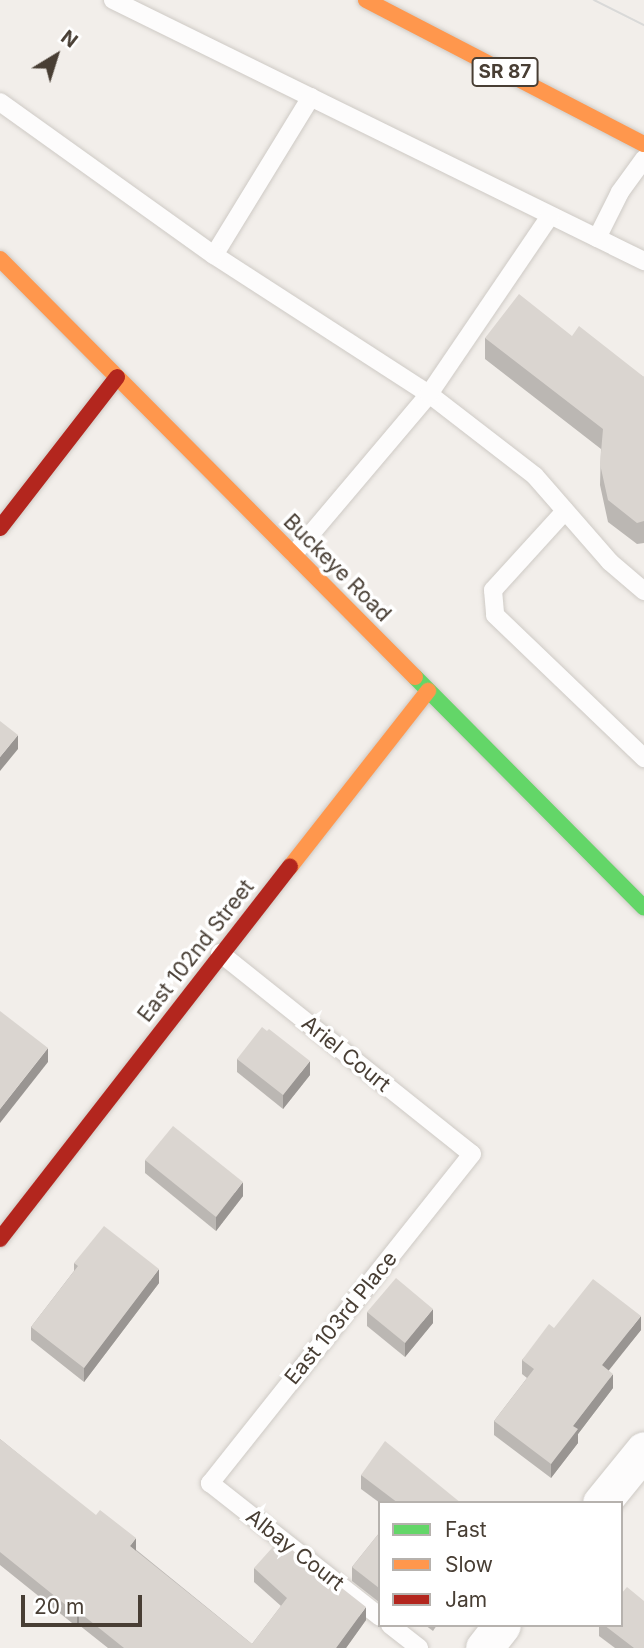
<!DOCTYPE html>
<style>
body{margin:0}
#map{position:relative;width:644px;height:1648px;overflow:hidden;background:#f2eeea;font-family:Inter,sans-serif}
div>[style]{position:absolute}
.roads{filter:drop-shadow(0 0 2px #cecac5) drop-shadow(0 0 2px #cecac5)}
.lane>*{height:18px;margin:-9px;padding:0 9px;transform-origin:9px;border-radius:9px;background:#fdfcfc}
.street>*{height:37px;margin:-18.5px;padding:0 18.5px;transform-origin:18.5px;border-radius:18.5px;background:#fdfcfc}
.fast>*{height:16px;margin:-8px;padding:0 8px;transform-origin:8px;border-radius:8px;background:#63d668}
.slow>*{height:16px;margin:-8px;padding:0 8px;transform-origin:8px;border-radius:8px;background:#ff974d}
.jam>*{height:16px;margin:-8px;padding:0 8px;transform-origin:8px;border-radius:8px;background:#b3261e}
.tram>*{height:2px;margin:-1px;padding:0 1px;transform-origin:1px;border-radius:1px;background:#d9d9d8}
.wall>*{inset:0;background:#bbb7b3}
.shaded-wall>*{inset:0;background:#999592}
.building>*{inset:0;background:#dad5d0}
span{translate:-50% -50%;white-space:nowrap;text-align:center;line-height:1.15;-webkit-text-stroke:7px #fff;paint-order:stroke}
.shield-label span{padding:2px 5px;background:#fff;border:2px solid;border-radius:5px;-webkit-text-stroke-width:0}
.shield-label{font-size:19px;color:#483e34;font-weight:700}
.street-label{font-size:21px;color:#483e34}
.legend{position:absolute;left:378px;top:1501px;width:245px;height:126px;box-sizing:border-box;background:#fff;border:2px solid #b6b2ae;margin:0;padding:9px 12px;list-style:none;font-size:21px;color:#483e34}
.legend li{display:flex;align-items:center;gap:14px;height:35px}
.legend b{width:35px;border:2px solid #b6b2ae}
.north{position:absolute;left:21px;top:21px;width:70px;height:70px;-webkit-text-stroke:5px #fff;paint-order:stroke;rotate:38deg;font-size:19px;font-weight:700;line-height:28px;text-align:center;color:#483e34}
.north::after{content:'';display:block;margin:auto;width:24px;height:32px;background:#483e34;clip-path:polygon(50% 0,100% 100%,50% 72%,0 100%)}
.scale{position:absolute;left:21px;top:1595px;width:121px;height:32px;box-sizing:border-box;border:4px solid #483e34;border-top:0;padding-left:9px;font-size:21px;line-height:24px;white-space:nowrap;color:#483e34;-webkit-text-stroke:5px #fff;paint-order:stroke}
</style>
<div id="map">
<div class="roads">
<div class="lane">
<div style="left:113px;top:0;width:592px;rotate:26.18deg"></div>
<div style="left:311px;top:97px;width:185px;rotate:121.5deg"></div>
<div style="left:214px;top:255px;width:256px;rotate:32.9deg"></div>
<div style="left:429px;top:394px;width:134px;rotate:37.7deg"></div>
<div style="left:535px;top:476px;width:114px;rotate:48.9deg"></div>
<div style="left:610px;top:562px;width:45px;rotate:40.5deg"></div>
<div style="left:0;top:102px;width:263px;rotate:35.6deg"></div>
<div style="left:597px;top:238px;width:51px;rotate:-63.4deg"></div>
<div style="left:620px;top:192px;width:41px;rotate:-54deg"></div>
<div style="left:565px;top:511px;width:107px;rotate:132.3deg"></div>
<div style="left:493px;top:590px;width:25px;rotate:85deg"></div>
<div style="left:495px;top:615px;width:207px;rotate:43.8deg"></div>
<div style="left:294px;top:554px;width:209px;rotate:-49.8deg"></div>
<div style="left:429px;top:394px;width:215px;rotate:-55.8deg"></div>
<div style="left:220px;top:953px;width:322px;rotate:38.6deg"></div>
<div style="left:472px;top:1154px;width:421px;rotate:128.5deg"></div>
<div style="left:210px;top:1483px;width:216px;rotate:38.2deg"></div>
<div style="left:390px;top:1625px;width:37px;rotate:38deg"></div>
</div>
<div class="street">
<div style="left:601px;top:1503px;width:68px;rotate:-50.9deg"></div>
<div style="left:484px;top:1648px;width:29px;rotate:-52deg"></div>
</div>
<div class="fast">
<div style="left:415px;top:677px;width:325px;rotate:45.2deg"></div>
</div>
<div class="slow">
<div style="left:366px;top:0;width:313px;rotate:27.4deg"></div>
<div style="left:0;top:259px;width:589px;rotate:45.21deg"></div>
<div style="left:290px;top:867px;width:224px;rotate:-51.9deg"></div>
</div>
<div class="jam">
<div style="left:0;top:528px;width:191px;rotate:-52.2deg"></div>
<div style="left:0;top:1239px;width:472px;rotate:-52.1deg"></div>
</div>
</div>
<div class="tram">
<div style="left:594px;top:0;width:56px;rotate:26.6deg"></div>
</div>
<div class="wall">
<div style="clip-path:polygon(572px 336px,644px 377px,644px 543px,637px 544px,608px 522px,600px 485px,601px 449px,485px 359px,485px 338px)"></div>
<div style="clip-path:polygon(237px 1059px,310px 1075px,283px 1109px,237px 1072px)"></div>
<div style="clip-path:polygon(145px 1160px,243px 1196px,216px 1231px,145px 1173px)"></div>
<div style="clip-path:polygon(74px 1263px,159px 1283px,84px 1382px,31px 1340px,31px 1327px,74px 1271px)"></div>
<div style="clip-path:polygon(367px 1312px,433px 1323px,405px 1357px,367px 1326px)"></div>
<div style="clip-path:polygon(554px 1328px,641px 1330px,608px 1370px,613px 1388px,578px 1434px,578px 1443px,551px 1478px,494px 1435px,494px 1421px,527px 1378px,522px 1374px,522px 1360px)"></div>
<div style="clip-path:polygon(0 1439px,252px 1644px,281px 1606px,254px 1582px,254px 1568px,366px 1620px,346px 1648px,108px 1648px,79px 1625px,77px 1627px,0 1565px)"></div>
<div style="clip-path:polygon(361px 1475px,461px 1503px,380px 1503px,361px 1489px)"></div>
<div style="clip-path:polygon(380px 1532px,380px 1600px,379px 1602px,352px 1581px,352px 1567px)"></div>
<div style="clip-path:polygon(425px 1625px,437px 1625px,433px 1631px)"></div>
<div style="clip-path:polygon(599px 1625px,621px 1625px,644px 1648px,615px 1648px,599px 1636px)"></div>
</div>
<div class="shaded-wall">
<div style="clip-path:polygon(18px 735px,18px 749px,0 771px,0 757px)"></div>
<div style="clip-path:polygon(48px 1048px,48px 1062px,0 1123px,0 1109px)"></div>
<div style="clip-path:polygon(310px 1061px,310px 1075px,283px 1109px,283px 1095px)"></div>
<div style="clip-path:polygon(243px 1182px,243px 1196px,216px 1231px,216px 1217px)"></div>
<div style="clip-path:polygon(159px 1269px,159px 1283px,84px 1382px,84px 1368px)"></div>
<div style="clip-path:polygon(433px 1309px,433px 1323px,405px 1357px,405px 1343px)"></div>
<div style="clip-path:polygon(641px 1316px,641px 1330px,602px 1379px,602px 1365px)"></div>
<div style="clip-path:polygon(613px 1374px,613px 1388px,578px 1434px,578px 1443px,551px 1478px,551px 1464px,573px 1426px)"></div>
<div style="clip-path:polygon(136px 1538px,136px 1552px,130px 1546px)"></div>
<div style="clip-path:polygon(366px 1607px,366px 1620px,346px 1648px,336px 1648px)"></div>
<div style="clip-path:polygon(79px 1612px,79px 1625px,77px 1627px,77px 1614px)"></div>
</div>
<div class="building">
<div style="clip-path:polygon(519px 294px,572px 336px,579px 326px,644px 377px,644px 521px,637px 523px,608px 500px,600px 464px,603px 429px,485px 338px)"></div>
<div style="clip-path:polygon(0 721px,18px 735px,0 757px)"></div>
<div style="clip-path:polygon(0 1011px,48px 1048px,0 1109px)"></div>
<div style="clip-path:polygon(262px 1027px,267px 1031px,269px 1029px,310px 1061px,283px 1095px,237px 1059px)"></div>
<div style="clip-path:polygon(173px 1126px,243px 1182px,216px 1217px,145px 1160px)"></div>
<div style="clip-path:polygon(104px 1226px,159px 1269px,84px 1368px,31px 1327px,78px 1266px,74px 1263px)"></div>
<div style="clip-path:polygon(396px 1278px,433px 1309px,405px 1343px,367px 1312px)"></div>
<div style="clip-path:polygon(593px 1279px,641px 1316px,602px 1365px,613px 1374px,573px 1426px,578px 1429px,551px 1464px,494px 1421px,534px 1369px,522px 1360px,549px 1324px,554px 1328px)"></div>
<div style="clip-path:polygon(0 1439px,96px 1515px,100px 1510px,136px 1538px,130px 1546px,252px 1644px,287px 1598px,254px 1568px,280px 1539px,336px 1589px,338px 1585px,366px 1607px,336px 1648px,124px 1648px,79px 1612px,77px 1614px,0 1552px)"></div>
<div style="clip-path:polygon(385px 1441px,461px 1503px,398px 1503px,361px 1475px)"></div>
<div style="clip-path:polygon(380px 1532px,380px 1586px,379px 1588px,352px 1567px)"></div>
<div style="clip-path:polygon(627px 1587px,644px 1601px,644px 1648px,634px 1648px,604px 1625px,621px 1625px,621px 1594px)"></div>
</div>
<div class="shield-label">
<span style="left:505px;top:72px">SR 87</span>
</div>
<div class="street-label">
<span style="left:337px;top:568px;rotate:45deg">Buckeye Road</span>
<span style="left:196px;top:951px;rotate:-52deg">East 102nd Street</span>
<span style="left:346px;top:1054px;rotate:39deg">Ariel Court</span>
<span style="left:341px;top:1318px;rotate:-51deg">East 103rd Place</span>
<span style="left:295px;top:1550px;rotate:38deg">Albay Court</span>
</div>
<ul class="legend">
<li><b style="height:9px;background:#63d668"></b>Fast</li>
<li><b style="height:9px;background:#ff974d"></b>Slow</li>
<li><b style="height:9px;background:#b3261e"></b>Jam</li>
</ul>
<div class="north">N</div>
<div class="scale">20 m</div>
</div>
